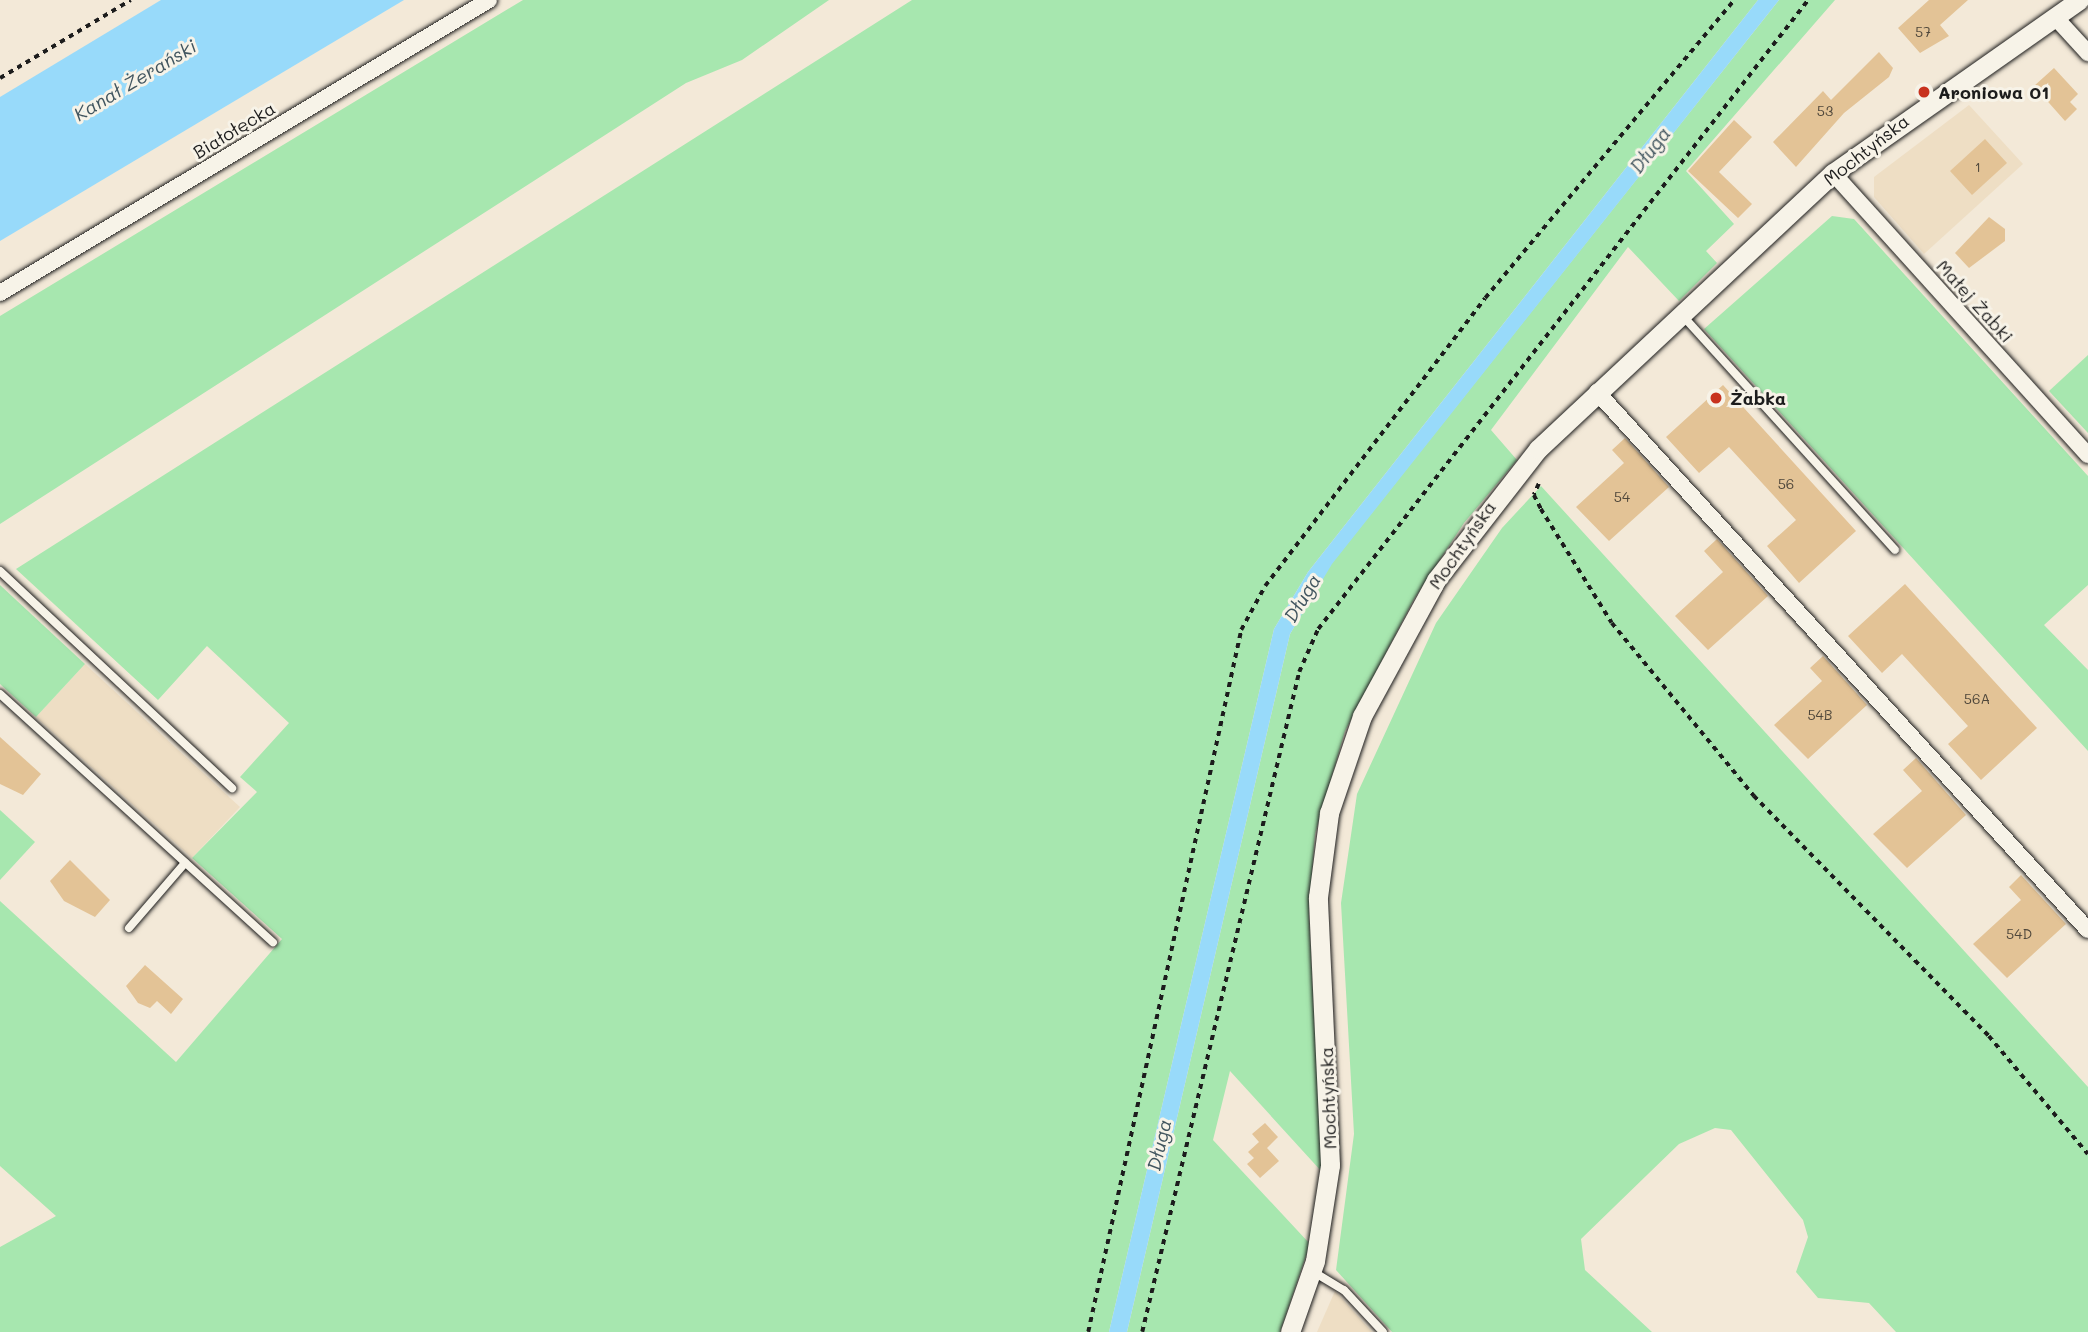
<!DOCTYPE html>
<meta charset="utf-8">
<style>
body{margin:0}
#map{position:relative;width:2088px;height:1332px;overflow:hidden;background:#f3e9d8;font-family:Mali,sans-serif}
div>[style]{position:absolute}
.built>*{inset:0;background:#eedec4}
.green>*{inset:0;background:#a7e7af}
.water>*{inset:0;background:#98dafa}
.building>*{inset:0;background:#e3c396}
.path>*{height:3.5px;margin-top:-1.75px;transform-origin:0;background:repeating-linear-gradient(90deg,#1c1c1c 0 5px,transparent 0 10px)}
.roads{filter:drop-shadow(0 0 2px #1c1c1c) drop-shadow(0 0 2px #1c1c1c)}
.service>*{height:8px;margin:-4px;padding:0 4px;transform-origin:4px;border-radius:4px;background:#f7f3e8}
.minor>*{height:16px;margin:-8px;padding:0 8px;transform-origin:8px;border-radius:8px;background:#f7f3e8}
.tertiary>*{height:19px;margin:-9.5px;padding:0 9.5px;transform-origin:9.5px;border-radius:9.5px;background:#f7f3e8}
.dots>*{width:19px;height:19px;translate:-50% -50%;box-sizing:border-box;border:4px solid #f7f3e8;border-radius:50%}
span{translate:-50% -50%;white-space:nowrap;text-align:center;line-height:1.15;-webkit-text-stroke:6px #f7f3e8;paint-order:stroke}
.number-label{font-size:14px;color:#4e463a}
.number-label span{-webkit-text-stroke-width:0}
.poi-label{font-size:18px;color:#1c1c1c;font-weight:700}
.left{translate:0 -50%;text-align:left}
.street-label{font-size:18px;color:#1c1c1c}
.water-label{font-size:19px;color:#41555f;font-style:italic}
</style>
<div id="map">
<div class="built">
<div style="clip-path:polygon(1969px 105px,2023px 164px,1924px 254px,1874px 197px,1874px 177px)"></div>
<div style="clip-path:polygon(85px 664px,240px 807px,192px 858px,36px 717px)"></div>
<div style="clip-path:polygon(1335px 1291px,1372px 1332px,1317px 1332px)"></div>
</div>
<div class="green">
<div style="clip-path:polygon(523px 0,829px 0,742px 60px,686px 83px,0 524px,0 316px)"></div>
<div style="clip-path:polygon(912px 0,1758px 0,1308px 572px,1274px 629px,1109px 1332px,0 1332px,0 1247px,56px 1216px,0 1166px,0 901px,176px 1062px,282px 939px,192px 858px,257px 792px,240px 777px,289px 723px,207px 646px,158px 700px,16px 569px)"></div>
<div style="clip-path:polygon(1779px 0,1835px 0,1686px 171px,1734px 224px,1706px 251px,1717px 263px,1679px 301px,1628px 247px,1491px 430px,1517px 460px,1464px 523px,1414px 599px,1345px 731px,1315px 834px,1309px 914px,1322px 1172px,1230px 1071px,1213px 1140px,1310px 1244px,1280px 1332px,1127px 1332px,1290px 634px,1331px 564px)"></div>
<div style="clip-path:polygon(1832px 216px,1854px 219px,2088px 476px,2088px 585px,2044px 625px,2088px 670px,2088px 751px,1704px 329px)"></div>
<div style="clip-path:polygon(2088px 355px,2088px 433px,2049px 391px)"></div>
<div style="clip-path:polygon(1541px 486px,2088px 1087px,2088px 1332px,1896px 1332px,1869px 1303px,1818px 1298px,1796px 1272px,1808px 1237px,1803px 1220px,1731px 1130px,1715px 1128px,1679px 1144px,1581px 1239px,1585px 1270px,1652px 1332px,1392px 1332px,1336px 1270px,1354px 1134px,1341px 903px,1357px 794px,1436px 623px,1502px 528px)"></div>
<div style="clip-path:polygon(0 585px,85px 664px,36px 717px,0 684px)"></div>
<div style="clip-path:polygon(0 810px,35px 842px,0 880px)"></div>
</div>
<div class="water">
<div style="clip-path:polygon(161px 0,404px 0,0 241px,0 97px)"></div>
<div style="clip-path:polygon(1758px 0,1779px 0,1332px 564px,1290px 634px,1127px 1332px,1109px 1332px,1274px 629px,1308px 572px)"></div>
</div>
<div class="building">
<div style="clip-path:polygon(1929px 0,1968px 0,1940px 25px,1949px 36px,1920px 53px,1898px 28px)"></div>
<div style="clip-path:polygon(1879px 52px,1893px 68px,1889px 77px,1844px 113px,1796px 167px,1773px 142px,1823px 91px,1831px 100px)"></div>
<div style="clip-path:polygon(2054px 68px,2078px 94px,2070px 102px,2077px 109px,2065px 121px,2034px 86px)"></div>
<div style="clip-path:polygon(1734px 120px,1752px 137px,1719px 172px,1752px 204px,1738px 218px,1688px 171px)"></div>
<div style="clip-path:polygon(1985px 139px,2007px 163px,1972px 195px,1950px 171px)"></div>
<div style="clip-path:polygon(1989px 217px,2005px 229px,2005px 241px,1969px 268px,1955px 253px)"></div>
<div style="clip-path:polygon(1723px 385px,1856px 531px,1799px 583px,1767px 546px,1796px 520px,1729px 447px,1699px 473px,1666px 437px)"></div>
<div style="clip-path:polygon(1625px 438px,1669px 487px,1609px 541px,1576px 507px,1624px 463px,1612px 450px)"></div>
<div style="clip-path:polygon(1717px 539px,1768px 596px,1708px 650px,1675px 616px,1723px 572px,1704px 551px)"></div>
<div style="clip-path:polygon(1905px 584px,2037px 728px,1981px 780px,1948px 744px,1968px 726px,1902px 654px,1882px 673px,1848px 636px)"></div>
<div style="clip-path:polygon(1823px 656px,1867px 705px,1808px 759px,1774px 725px,1822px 681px,1810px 668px)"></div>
<div style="clip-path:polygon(0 737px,41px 774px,23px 795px,0 784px)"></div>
<div style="clip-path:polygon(1916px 758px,1966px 815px,1907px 868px,1873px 834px,1922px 791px,1903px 770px)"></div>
<div style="clip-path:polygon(70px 860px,110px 900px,95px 917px,64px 901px,50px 881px)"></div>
<div style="clip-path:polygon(2021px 875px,2066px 924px,2007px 978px,1973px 944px,2021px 900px,2009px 887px)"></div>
<div style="clip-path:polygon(145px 965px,183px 999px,171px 1014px,157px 1001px,150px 1008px,138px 1003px,126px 986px)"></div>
<div style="clip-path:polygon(1265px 1123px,1278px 1137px,1267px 1148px,1279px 1161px,1260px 1178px,1247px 1164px,1254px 1158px,1248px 1152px,1259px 1142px,1252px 1134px)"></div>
</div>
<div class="path">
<div style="left:0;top:78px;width:152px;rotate:-30.8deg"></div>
<div style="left:1539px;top:484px;width:12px;rotate:114deg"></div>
<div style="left:1534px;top:495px;width:16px;rotate:63deg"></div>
<div style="left:1541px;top:509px;width:134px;rotate:58.1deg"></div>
<div style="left:1612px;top:623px;width:224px;rotate:50.6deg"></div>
<div style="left:1754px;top:796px;width:336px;rotate:45.6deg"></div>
<div style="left:1989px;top:1036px;width:154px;rotate:50deg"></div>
<div style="left:1088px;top:1332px;width:718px;rotate:-77.7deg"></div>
<div style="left:1241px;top:630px;width:50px;rotate:-61.4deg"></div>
<div style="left:1265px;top:586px;width:362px;rotate:-52.6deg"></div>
<div style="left:1485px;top:298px;width:388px;rotate:-50.1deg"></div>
<div style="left:1142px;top:1332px;width:678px;rotate:-76.62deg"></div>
<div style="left:1299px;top:672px;width:47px;rotate:-66.2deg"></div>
<div style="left:1318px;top:629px;width:797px;rotate:-52.08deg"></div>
</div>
<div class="roads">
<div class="service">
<div style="left:1682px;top:315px;width:317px;rotate:47.8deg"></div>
<div style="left:0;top:571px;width:318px;rotate:43.1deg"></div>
<div style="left:0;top:694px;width:369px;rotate:42.3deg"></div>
<div style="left:129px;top:928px;width:86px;rotate:-49.3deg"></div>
<div style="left:1312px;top:1271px;width:37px;rotate:31deg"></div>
<div style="left:1344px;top:1290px;width:57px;rotate:47.1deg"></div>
</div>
<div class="minor">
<div style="left:2055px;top:17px;width:49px;rotate:47.5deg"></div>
<div style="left:1833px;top:173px;width:380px;rotate:47.9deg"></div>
<div style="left:0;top:293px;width:570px;rotate:-30.93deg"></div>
<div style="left:1597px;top:392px;width:728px;rotate:47.62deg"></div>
</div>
<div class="tertiary">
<div style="left:1290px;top:1332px;width:75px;rotate:-70.6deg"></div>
<div style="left:1315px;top:1261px;width:97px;rotate:-81.1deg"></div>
<div style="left:1330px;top:1165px;width:268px;rotate:-92.6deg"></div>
<div style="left:1318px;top:897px;width:85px;rotate:-82.5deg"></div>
<div style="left:1329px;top:813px;width:102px;rotate:-71.2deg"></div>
<div style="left:1362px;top:716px;width:155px;rotate:-61.4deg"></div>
<div style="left:1436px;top:580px;width:166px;rotate:-52.1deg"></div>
<div style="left:1538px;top:449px;width:404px;rotate:-43.1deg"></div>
<div style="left:1833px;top:173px;width:301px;rotate:-35.1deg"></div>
</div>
</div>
<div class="dots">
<div style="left:1924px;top:92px;background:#c8321e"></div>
<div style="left:1716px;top:398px;background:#c8321e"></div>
</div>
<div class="number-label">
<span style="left:1923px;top:32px">57</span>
<span style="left:1825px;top:111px">53</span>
<span style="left:1978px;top:167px">1</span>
<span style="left:1786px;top:484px">56</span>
<span style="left:1622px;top:497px">54</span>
<span style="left:1977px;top:699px">56A</span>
<span style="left:1820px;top:715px">54B</span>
<span style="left:2019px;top:934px">54D</span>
</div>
<div class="poi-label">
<span class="left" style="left:1938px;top:92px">Aroniowa 01</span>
<span class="left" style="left:1730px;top:398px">Żabka</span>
</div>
<div class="street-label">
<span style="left:234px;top:130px;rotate:-31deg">Białołęcka</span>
<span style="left:1866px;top:150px;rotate:-38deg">Mochtyńska</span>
<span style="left:1975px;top:301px;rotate:48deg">Małej Żabki</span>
<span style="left:1462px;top:545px;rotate:-55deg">Mochtyńska</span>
<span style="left:1328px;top:1098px;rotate:-92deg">Mochtyńska</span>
</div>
<div class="water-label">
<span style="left:135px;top:80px;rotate:-31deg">Kanał Żerański</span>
<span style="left:1650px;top:150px;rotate:-52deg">Długa</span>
<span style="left:1302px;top:598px;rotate:-59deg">Długa</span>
<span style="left:1159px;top:1145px;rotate:-77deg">Długa</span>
</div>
</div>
